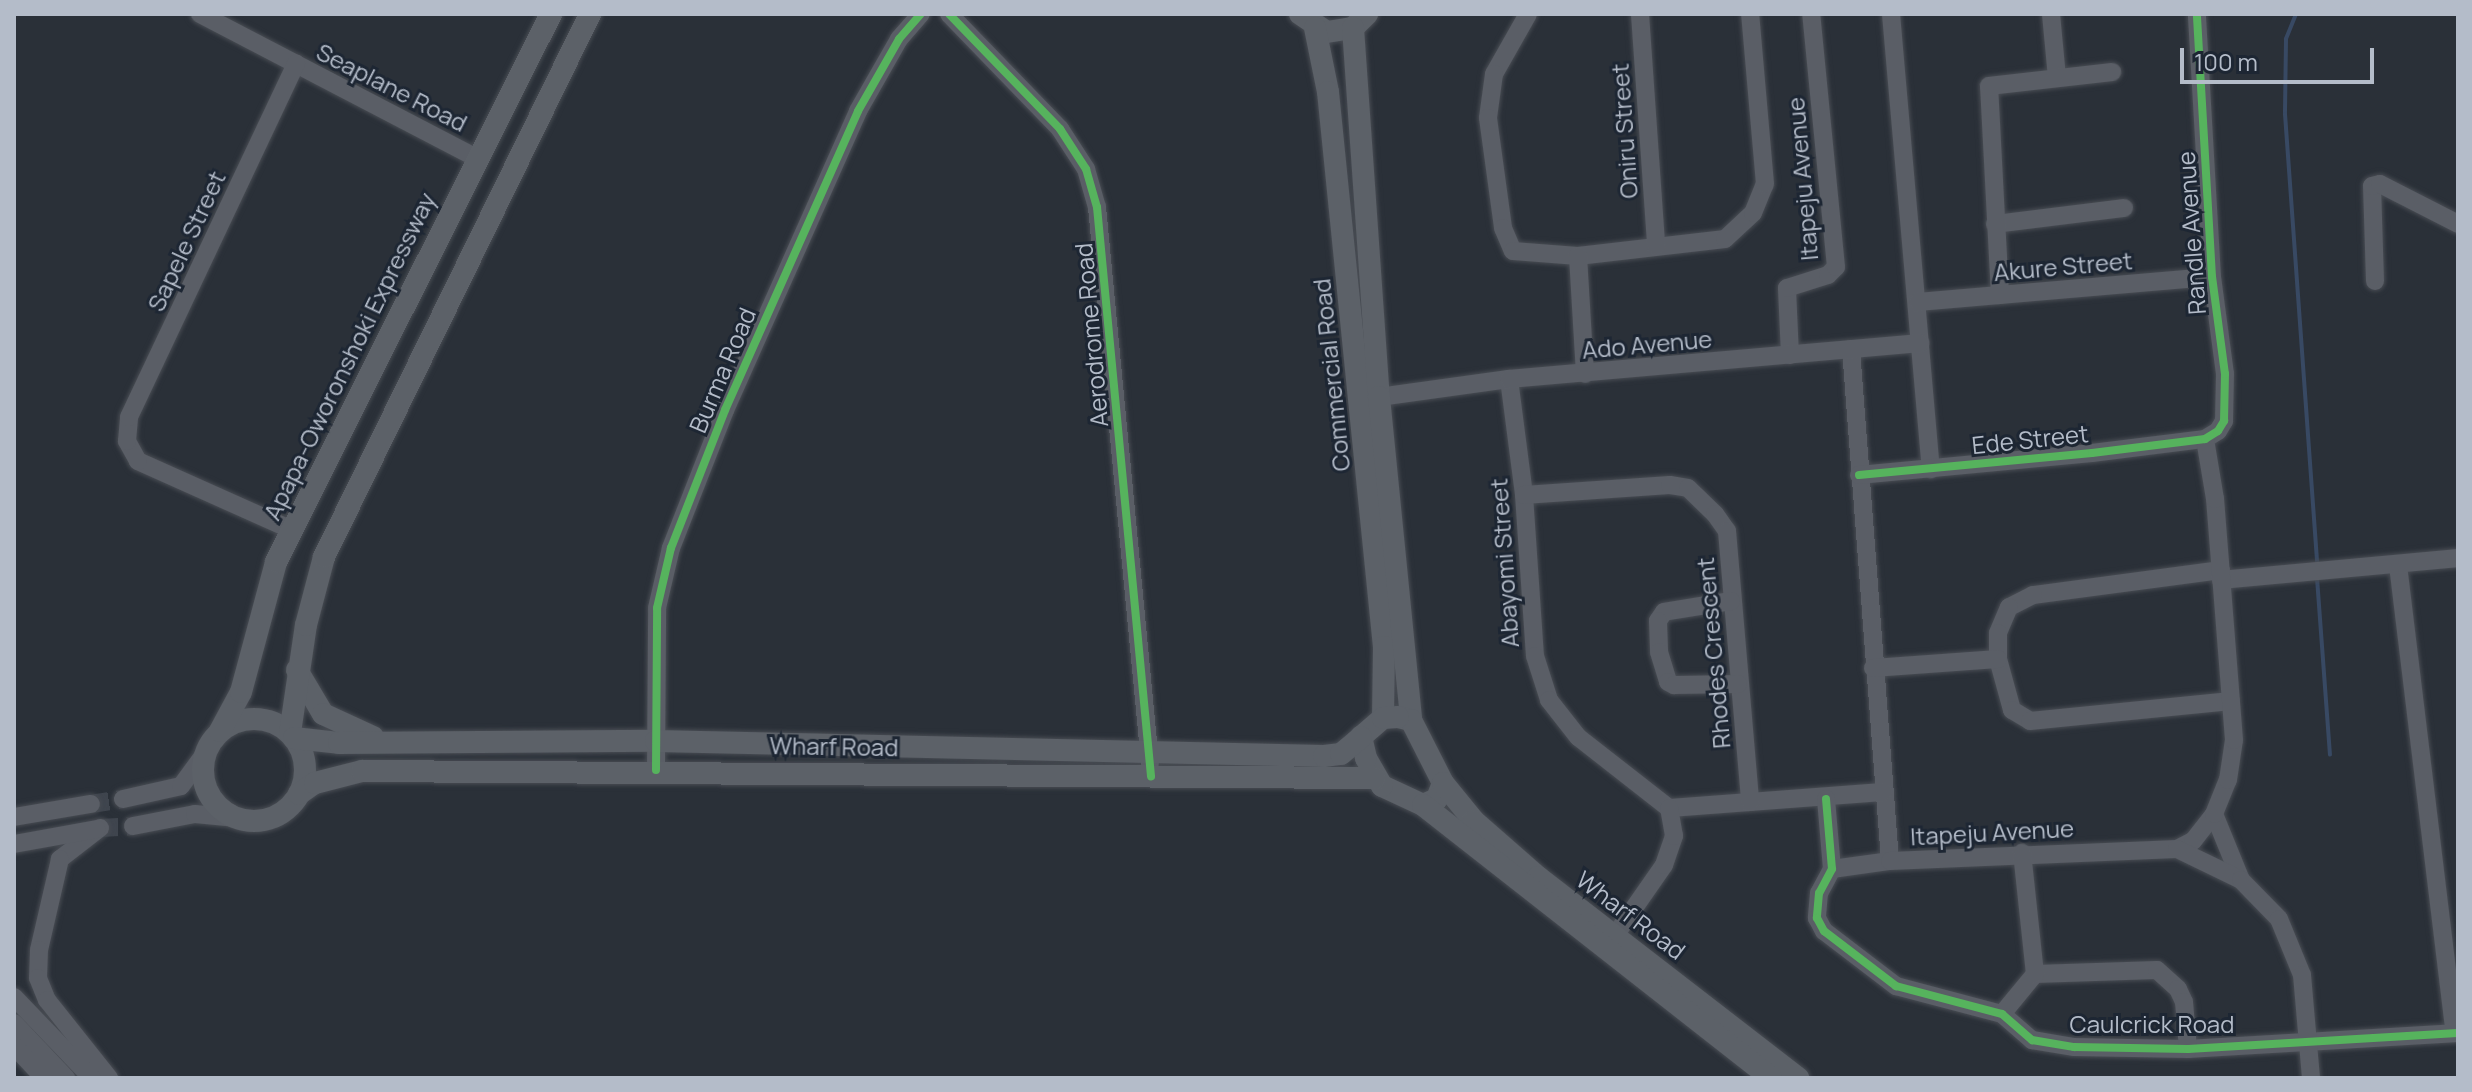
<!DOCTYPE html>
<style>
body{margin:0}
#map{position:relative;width:2472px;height:1092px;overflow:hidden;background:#2a3038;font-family:Manrope,sans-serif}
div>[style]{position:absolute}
.stream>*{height:4px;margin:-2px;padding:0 2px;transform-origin:2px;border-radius:2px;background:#384963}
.minor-tunnel>*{height:18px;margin-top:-9px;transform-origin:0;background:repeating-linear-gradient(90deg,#3f454e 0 18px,transparent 0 27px)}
.roads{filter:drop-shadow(0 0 2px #484c53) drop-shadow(0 0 2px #484c53)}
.minor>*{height:18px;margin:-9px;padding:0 9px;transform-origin:9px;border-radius:9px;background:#5a5e66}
.major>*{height:22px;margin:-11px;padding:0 11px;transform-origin:11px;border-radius:11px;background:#5c6168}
.major>.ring{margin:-11px;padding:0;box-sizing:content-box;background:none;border:22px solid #5c6168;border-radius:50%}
.cycleway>*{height:8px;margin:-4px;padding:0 4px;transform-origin:4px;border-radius:4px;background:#56b35d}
span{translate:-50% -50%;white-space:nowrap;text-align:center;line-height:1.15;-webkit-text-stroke:6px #1d2633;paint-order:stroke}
.street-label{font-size:24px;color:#b4bcc9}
.frame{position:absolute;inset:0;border:16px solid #b4bcc9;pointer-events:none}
.scale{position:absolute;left:2180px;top:48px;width:194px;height:36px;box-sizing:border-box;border:4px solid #b4bcc9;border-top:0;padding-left:10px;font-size:24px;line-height:28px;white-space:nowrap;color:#b4bcc9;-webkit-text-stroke:6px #1d2633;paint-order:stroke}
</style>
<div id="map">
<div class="stream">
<div style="left:2296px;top:14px;width:27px;rotate:112deg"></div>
<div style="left:2286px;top:39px;width:75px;rotate:90.8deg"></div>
<div style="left:2285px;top:114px;width:452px;rotate:85.9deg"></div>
<div style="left:2317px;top:578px;width:177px;rotate:85.8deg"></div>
</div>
<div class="minor-tunnel">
<div style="left:91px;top:804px;width:32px;rotate:-9deg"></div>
<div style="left:100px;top:828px;width:33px;rotate:-3deg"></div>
</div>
<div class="roads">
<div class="minor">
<div style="left:200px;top:14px;width:312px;rotate:27.5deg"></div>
<div style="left:949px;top:14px;width:160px;rotate:46deg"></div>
<div style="left:1060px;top:129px;width:48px;rotate:57deg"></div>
<div style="left:1086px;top:169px;width:40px;rotate:74deg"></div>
<div style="left:1097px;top:207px;width:559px;rotate:84.55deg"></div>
<div style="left:1528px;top:14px;width:69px;rotate:119.5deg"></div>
<div style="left:1494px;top:74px;width:44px;rotate:97.8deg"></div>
<div style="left:1488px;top:118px;width:111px;rotate:82.2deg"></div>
<div style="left:1503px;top:228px;width:25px;rotate:67deg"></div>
<div style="left:1513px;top:251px;width:65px;rotate:4.4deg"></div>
<div style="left:1578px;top:256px;width:148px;rotate:-6.6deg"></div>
<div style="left:1725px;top:239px;width:38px;rotate:-43deg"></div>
<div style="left:1753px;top:213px;width:31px;rotate:-68deg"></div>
<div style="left:1765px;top:184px;width:171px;rotate:-95deg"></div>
<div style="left:1640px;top:14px;width:232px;rotate:86deg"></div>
<div style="left:1891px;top:14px;width:457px;rotate:85deg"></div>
<div style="left:2051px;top:14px;width:63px;rotate:84.6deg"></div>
<div style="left:1995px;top:224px;width:130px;rotate:-7.1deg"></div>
<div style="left:1578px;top:256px;width:118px;rotate:86.6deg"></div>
<div style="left:2375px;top:281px;width:95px;rotate:-91.8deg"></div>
<div style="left:2372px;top:186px;width:8px;rotate:-14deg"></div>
<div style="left:2380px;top:184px;width:88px;rotate:27.1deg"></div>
<div style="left:2000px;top:295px;width:209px;rotate:-93deg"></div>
<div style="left:1989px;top:86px;width:124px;rotate:-6.5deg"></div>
<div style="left:1918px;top:302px;width:295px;rotate:-4.9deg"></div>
<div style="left:1851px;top:349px;width:513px;rotate:85.64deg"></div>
<div style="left:1790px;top:355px;width:67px;rotate:-92.6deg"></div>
<div style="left:1787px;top:288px;width:43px;rotate:-17.6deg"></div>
<div style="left:1828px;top:275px;width:11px;rotate:-45deg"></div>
<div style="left:1836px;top:267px;width:254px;rotate:-95.6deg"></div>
<div style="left:1509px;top:379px;width:117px;rotate:82.6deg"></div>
<div style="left:1524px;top:495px;width:161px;rotate:86.1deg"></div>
<div style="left:1535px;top:656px;width:46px;rotate:72.3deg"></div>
<div style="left:1549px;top:700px;width:47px;rotate:51.9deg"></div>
<div style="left:1578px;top:737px;width:115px;rotate:38deg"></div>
<div style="left:1669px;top:808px;width:215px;rotate:-4.3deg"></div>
<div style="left:1379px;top:397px;width:131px;rotate:-7.9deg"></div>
<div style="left:1509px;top:379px;width:413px;rotate:-5deg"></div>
<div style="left:1859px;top:475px;width:234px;rotate:-5.4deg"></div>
<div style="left:2092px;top:453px;width:114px;rotate:-7.1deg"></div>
<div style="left:2205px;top:439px;width:15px;rotate:-32deg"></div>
<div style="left:2218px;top:431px;width:12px;rotate:-59deg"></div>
<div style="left:2224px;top:421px;width:47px;rotate:-88.8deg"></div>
<div style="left:2225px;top:374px;width:98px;rotate:-97.6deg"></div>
<div style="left:2212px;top:277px;width:263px;rotate:-93.3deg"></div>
<div style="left:1524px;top:495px;width:146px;rotate:-3.9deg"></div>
<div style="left:1670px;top:485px;width:18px;rotate:9deg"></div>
<div style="left:1688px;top:488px;width:37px;rotate:44deg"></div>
<div style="left:1715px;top:514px;width:21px;rotate:55deg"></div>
<div style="left:1727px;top:531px;width:272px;rotate:85.1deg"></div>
<div style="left:292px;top:530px;width:169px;rotate:-155.9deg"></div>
<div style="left:138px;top:461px;width:23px;rotate:-119deg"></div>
<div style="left:127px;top:441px;width:24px;rotate:-85deg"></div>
<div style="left:129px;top:417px;width:391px;rotate:-64.7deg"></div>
<div style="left:2398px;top:565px;width:471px;rotate:83.1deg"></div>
<div style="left:2221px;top:570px;width:190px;rotate:172.4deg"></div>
<div style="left:2033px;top:595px;width:27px;rotate:153deg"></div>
<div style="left:2009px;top:607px;width:28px;rotate:113deg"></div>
<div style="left:1998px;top:633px;width:26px;rotate:90deg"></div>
<div style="left:1998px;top:659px;width:53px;rotate:74.6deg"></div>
<div style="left:2012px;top:710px;width:21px;rotate:31deg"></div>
<div style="left:2030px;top:721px;width:202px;rotate:-5.7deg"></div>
<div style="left:2221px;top:580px;width:238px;rotate:-5.3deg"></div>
<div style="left:1731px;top:601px;width:68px;rotate:170.7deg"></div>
<div style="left:1664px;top:612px;width:11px;rotate:124deg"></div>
<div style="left:1658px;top:621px;width:31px;rotate:88deg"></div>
<div style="left:1659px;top:652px;width:31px;rotate:73deg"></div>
<div style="left:1668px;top:682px;width:7px;rotate:27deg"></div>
<div style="left:1674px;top:685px;width:64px;rotate:-0.9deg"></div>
<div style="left:1873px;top:668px;width:125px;rotate:-4.1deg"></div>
<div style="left:656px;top:770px;width:162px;rotate:-89.6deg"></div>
<div style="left:657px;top:608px;width:62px;rotate:-76.9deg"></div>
<div style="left:671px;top:548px;width:148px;rotate:-68.6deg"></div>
<div style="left:725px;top:410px;width:327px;rotate:-66deg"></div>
<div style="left:858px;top:111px;width:83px;rotate:-60.3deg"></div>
<div style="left:899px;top:39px;width:33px;rotate:-49deg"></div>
<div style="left:123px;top:799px;width:59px;rotate:-12.6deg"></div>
<div style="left:181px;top:786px;width:42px;rotate:-53.7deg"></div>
<div style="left:1826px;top:799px;width:70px;rotate:85.1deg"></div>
<div style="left:1832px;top:869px;width:27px;rotate:118deg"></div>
<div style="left:1819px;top:893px;width:25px;rotate:95deg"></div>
<div style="left:1817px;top:918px;width:15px;rotate:62deg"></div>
<div style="left:1824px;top:931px;width:91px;rotate:37.4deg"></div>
<div style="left:1896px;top:986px;width:110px;rotate:14.8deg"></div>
<div style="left:2002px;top:1014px;width:40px;rotate:41deg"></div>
<div style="left:2032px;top:1040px;width:43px;rotate:9.5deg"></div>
<div style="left:2074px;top:1047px;width:114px;rotate:1deg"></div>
<div style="left:2188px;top:1049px;width:270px;rotate:-3.4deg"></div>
<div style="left:2214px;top:814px;width:71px;rotate:67.8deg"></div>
<div style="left:14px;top:817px;width:78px;rotate:-9.6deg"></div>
<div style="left:133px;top:826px;width:63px;rotate:-11deg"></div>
<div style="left:195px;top:814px;width:42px;rotate:5.4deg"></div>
<div style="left:100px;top:828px;width:51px;rotate:142.2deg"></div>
<div style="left:60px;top:859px;width:93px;rotate:103deg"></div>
<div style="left:39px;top:950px;width:28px;rotate:92deg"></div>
<div style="left:38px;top:978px;width:24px;rotate:68deg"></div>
<div style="left:47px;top:1000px;width:100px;rotate:51.5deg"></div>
<div style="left:14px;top:844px;width:84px;rotate:-10.2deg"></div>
<div style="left:2177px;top:849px;width:18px;rotate:-27deg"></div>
<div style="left:2193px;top:841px;width:34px;rotate:-52deg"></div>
<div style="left:2214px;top:814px;width:37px;rotate:-68deg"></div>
<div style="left:2228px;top:780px;width:40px;rotate:-81.5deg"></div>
<div style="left:2234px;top:740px;width:242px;rotate:-94.5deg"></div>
<div style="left:2215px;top:499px;width:61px;rotate:-99.5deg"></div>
<div style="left:1832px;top:869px;width:59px;rotate:-7.9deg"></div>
<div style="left:1890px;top:861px;width:287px;rotate:-2.4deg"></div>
<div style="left:2177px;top:849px;width:71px;rotate:25.8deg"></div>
<div style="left:2241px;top:880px;width:54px;rotate:45.7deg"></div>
<div style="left:2279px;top:919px;width:61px;rotate:67.7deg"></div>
<div style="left:2302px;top:975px;width:103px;rotate:85deg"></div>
<div style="left:1616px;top:934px;width:84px;rotate:-55.2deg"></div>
<div style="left:1664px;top:865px;width:31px;rotate:-71deg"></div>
<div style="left:1674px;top:836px;width:28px;rotate:-100deg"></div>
<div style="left:2035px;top:974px;width:122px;rotate:-1.9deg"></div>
<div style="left:2157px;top:970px;width:28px;rotate:42deg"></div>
<div style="left:2178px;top:989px;width:14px;rotate:65deg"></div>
<div style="left:2184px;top:1002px;width:47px;rotate:85.1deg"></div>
<div style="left:14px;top:997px;width:112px;rotate:46.1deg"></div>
<div style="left:2002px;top:1014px;width:52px;rotate:-50.5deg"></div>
<div style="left:2035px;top:974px;width:122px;rotate:-96.1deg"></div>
<div style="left:14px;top:1023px;width:76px;rotate:46.6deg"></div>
<div style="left:14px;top:1046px;width:44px;rotate:46.8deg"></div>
</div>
<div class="major">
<div style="left:1300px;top:14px;width:32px;rotate:34deg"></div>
<div style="left:1327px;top:32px;width:26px;rotate:-9deg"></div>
<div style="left:1353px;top:28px;width:20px;rotate:-45deg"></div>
<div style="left:1315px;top:28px;width:65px;rotate:78.5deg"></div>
<div style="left:1328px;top:92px;width:558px;rotate:84.24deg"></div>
<div style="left:1384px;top:647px;width:71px;rotate:90.8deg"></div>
<div style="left:1353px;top:28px;width:370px;rotate:86deg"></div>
<div style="left:1379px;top:397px;width:325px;rotate:84.3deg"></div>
<div style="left:297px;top:670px;width:51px;rotate:59.4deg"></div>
<div style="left:323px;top:714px;width:55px;rotate:24.7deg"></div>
<div style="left:1398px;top:717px;width:13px;rotate:13deg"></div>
<div style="left:1411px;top:720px;width:71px;rotate:63.1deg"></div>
<div style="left:1443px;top:783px;width:17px;rotate:111deg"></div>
<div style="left:1437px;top:799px;width:15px;rotate:157deg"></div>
<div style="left:1423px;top:805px;width:45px;rotate:-155.1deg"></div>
<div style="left:1382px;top:786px;width:32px;rotate:-120deg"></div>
<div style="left:1366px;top:758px;width:22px;rotate:-103deg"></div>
<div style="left:1361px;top:737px;width:29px;rotate:-41deg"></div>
<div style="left:1383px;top:718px;width:15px;rotate:-4deg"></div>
<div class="ring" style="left:203px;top:719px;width:80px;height:80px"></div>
<div style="left:220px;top:731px;width:44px;rotate:-61.7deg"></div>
<div style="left:241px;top:692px;width:135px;rotate:-74.9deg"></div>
<div style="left:276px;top:562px;width:613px;rotate:-63.35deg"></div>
<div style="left:290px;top:733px;width:109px;rotate:-81.6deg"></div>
<div style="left:306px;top:625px;width:70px;rotate:-75.2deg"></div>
<div style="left:324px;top:557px;width:605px;rotate:-63.9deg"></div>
<div style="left:294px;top:738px;width:45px;rotate:6.3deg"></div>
<div style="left:339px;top:743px;width:317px;rotate:-0.4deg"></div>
<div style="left:656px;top:741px;width:668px;rotate:1.29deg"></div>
<div style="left:1324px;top:756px;width:17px;rotate:-7deg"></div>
<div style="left:1341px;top:754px;width:26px;rotate:-40deg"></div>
<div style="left:1443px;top:783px;width:49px;rotate:50.8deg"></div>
<div style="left:1474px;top:821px;width:85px;rotate:41.2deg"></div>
<div style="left:1538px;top:877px;width:329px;rotate:37.7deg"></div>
<div style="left:299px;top:794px;width:19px;rotate:-35deg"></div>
<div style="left:315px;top:783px;width:49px;rotate:-14.3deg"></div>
<div style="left:362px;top:771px;width:1013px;rotate:0.4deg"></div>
<div style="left:1423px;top:805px;width:442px;rotate:38.1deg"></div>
</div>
</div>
<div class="cycleway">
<div style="left:949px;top:14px;width:160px;rotate:46deg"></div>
<div style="left:1060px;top:129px;width:48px;rotate:57deg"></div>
<div style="left:1086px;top:169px;width:40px;rotate:74deg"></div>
<div style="left:1097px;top:207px;width:572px;rotate:84.58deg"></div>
<div style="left:1859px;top:475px;width:234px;rotate:-5.4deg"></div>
<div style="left:2092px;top:453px;width:114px;rotate:-7.1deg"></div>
<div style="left:2205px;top:439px;width:15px;rotate:-32deg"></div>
<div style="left:2218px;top:431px;width:12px;rotate:-59deg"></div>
<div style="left:2224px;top:421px;width:47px;rotate:-88.8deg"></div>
<div style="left:2225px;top:374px;width:98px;rotate:-97.6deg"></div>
<div style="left:2212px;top:277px;width:263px;rotate:-93.3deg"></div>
<div style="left:656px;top:770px;width:162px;rotate:-89.6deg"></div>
<div style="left:657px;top:608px;width:62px;rotate:-76.9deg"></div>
<div style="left:671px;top:548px;width:148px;rotate:-68.6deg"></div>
<div style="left:725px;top:410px;width:327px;rotate:-66deg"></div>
<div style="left:858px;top:111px;width:83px;rotate:-60.3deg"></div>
<div style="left:899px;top:39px;width:33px;rotate:-49deg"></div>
<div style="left:1826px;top:799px;width:70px;rotate:85.1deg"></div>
<div style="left:1832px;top:869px;width:27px;rotate:118deg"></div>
<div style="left:1819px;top:893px;width:25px;rotate:95deg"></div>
<div style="left:1817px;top:918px;width:15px;rotate:62deg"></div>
<div style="left:1824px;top:931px;width:91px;rotate:37.4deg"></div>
<div style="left:1896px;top:986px;width:110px;rotate:14.8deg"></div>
<div style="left:2002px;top:1014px;width:40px;rotate:41deg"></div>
<div style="left:2032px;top:1040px;width:43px;rotate:9.5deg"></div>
<div style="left:2074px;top:1047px;width:114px;rotate:1deg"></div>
<div style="left:2188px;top:1049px;width:270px;rotate:-3.4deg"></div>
</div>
<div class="street-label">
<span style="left:392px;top:87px;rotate:27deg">Seaplane Road</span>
<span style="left:1624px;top:131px;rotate:-94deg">Oniru Street</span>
<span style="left:1802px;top:179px;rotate:-95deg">Itapeju Avenue</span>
<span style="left:2191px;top:233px;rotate:-94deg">Randle Avenue</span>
<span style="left:186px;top:241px;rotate:-65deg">Sapele Street</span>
<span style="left:2063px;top:266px;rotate:-5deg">Akure Street</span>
<span style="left:1091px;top:335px;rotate:-95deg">Aerodrome Road</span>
<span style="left:1647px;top:344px;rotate:-5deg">Ado Avenue</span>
<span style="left:349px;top:356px;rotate:-64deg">Apapa-Oworonshoki Expressway</span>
<span style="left:722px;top:370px;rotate:-67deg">Burma Road</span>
<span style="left:1331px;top:375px;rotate:-96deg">Commercial Road</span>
<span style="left:2030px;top:439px;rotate:-6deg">Ede Street</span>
<span style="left:1504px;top:563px;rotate:-94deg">Abayomi Street</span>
<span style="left:1713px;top:653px;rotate:-95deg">Rhodes Crescent</span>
<span style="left:834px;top:746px;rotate:1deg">Wharf Road</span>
<span style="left:1992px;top:832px;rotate:-3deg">Itapeju Avenue</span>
<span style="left:1631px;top:915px;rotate:37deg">Wharf Road</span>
<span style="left:2152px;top:1024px">Caulcrick Road</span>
</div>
<div class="frame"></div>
<div class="scale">100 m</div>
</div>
